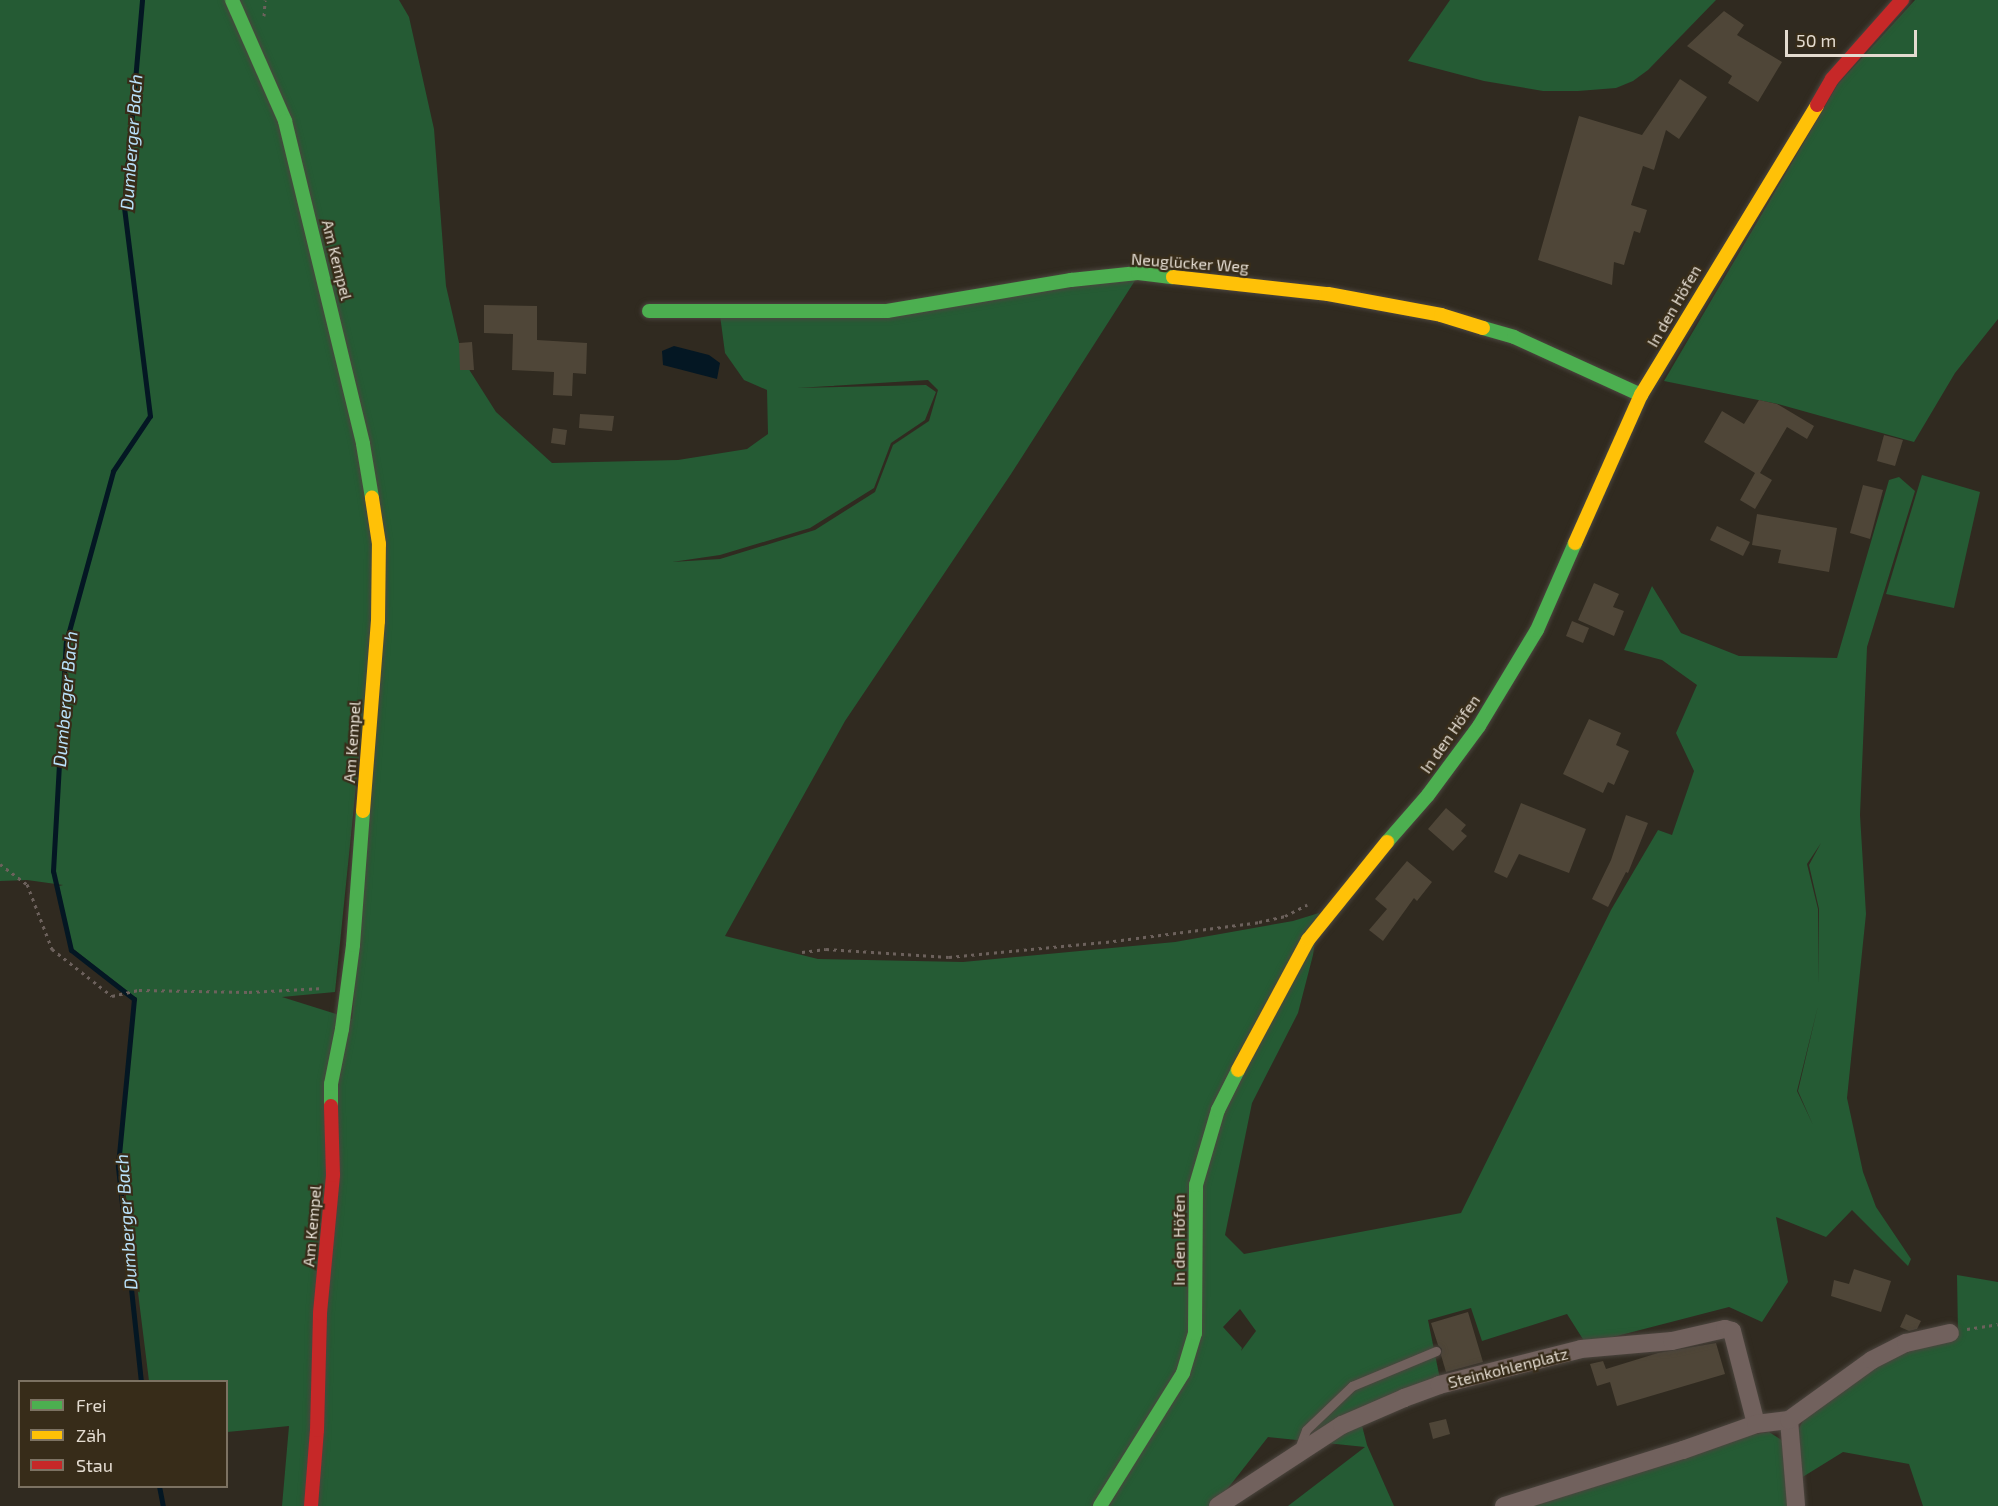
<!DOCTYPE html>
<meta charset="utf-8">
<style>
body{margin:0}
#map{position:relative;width:1998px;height:1506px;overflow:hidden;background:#302a20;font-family:"Exo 2",sans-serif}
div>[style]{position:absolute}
.green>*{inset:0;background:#255b34}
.water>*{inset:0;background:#041723}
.stream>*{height:5px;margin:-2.5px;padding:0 2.5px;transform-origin:2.5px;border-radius:2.5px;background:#041723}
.building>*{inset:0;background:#4f4638}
.path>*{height:3px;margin-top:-1.5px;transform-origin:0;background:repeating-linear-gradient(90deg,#6c615c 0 3px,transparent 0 7.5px)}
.roads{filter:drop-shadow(0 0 2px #4b453e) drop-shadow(0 0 2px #4b453e)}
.lane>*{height:9px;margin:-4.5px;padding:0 4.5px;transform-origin:4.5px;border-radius:4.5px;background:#71615d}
.street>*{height:18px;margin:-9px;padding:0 9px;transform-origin:9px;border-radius:9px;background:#71615d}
.fast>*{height:14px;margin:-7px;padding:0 7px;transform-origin:7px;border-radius:7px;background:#4caf50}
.slow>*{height:14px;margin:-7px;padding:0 7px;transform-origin:7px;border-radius:7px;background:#ffc107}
.jam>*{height:14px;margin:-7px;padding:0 7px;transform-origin:7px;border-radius:7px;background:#c62828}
span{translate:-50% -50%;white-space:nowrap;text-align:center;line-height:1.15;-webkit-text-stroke:4.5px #372c19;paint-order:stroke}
.street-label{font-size:16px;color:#e3dbd0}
.water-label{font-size:18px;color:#b9e1fa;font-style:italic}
.legend{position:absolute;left:18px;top:1380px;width:210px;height:108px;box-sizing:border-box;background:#372c19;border:2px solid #7c7262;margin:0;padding:8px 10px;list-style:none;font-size:18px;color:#e3dbd0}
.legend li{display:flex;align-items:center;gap:12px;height:30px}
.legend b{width:30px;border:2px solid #7c7262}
.scale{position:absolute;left:1785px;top:30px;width:132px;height:27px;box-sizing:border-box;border:3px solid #e3dbd0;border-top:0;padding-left:8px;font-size:18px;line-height:21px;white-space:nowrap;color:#e3dbd0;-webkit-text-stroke:4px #372c19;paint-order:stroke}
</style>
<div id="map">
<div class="green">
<div style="clip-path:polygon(evenodd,0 0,399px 0,409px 17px,434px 129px,446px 286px,463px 360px,496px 412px,552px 463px,678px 460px,747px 449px,768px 434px,767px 390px,744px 380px,725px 353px,720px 315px,886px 316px,1071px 285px,1136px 279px,1011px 474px,845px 721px,725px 936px,818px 959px,963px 962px,1175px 942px,1293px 921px,1319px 913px,1313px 955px,1298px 1013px,1252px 1103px,1225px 1235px,1244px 1254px,1461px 1213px,1611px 910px,1658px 830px,1672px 835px,1694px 771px,1676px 733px,1697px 685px,1662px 660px,1624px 650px,1652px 586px,1681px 633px,1739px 656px,1837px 658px,1889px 480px,1899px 477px,1915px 491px,1867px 647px,1860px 815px,1866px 914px,1847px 1098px,1863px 1172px,1876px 1207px,1911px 1259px,1908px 1266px,1852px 1210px,1826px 1237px,1776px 1217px,1788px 1282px,1762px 1322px,1729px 1307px,1586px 1344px,1567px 1314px,1482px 1341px,1471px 1308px,1428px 1320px,1440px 1379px,1358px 1410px,1367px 1445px,1394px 1506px,1288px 1506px,1365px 1447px,1268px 1437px,1214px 1506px,282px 1506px,289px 1426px,227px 1432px,226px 1382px,149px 1381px,120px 1148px,136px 998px,72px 948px,59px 886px,63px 885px,27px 880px,0 881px,0 0,309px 245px,354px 384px,383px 543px,385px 609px,352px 1019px,282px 997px,335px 992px,371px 639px,373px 544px,347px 386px,309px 245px,0 0,928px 380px,938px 390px,929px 421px,893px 445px,875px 492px,815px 530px,720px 559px,672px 562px,720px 555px,810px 528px,874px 488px,891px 443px,925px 420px,936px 392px,926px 385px,797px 388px,928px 380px,0 0,1821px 843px,1809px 865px,1819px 909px,1818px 984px,1818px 909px,1807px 864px,1821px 843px,0 0,1818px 1006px,1798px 1091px,1813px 1125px,1797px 1091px,1818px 1006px,0 0,1240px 1309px,1256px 1331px,1241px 1351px,1242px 1348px,1223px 1327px,1240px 1309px)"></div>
<div style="clip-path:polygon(1450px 0,1716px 0,1648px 70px,1633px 81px,1616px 88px,1578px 91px,1543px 91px,1484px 81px,1408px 61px)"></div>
<div style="clip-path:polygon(1915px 0,1998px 0,1998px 319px,1955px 373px,1914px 442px,1778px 404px,1664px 381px,1838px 84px)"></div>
<div style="clip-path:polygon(1922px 475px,1980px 492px,1954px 608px,1886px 594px)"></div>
<div style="clip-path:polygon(1957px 1275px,1998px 1282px,1998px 1506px,1923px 1506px,1909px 1464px,1843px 1452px,1801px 1478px,1799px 1428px,1805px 1417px,1879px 1363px,1958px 1333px)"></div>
<div style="clip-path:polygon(1769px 1432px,1786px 1443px,1787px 1506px,1526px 1506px,1736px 1437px)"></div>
</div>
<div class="water">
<div style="clip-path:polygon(674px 346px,709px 355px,720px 363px,717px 379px,663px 365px,662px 351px)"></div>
</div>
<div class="stream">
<div style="left:141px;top:1382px;width:218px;rotate:-96.1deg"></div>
<div style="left:118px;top:1165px;width:167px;rotate:-84.5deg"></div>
<div style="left:134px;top:999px;width:80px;rotate:-142.1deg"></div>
<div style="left:71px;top:950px;width:81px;rotate:-102.8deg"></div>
<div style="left:53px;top:871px;width:229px;rotate:-86.8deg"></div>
<div style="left:66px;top:642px;width:177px;rotate:-74.6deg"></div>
<div style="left:113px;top:471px;width:66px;rotate:-56.1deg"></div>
<div style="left:150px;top:416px;width:212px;rotate:-97.1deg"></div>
<div style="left:124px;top:206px;width:207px;rotate:-85deg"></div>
<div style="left:159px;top:1486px;width:20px;rotate:79deg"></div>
</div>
<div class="building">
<div style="clip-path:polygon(1724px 11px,1744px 25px,1737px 35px,1782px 62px,1758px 102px,1728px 83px,1732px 76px,1687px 46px)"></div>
<div style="clip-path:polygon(1680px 79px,1707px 97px,1679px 139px,1666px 130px,1654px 170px,1643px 166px,1631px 205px,1647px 210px,1640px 233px,1634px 231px,1624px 265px,1614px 262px,1612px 285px,1538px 260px,1579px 116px,1642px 135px)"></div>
<div style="clip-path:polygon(484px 305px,537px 306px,537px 340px,587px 343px,586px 374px,573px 373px,572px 396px,553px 395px,554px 372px,512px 370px,513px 334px,484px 333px)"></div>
<div style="clip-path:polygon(472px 342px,474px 370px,460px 370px,459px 343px)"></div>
<div style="clip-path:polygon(1759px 400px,1777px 404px,1814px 426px,1807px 439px,1787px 427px,1760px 473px,1772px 480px,1755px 509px,1740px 500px,1755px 473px,1704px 442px,1722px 411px,1744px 424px)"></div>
<div style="clip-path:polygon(580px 414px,614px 416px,612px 431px,579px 428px)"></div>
<div style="clip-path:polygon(553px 428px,567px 430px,565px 445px,551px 443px)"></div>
<div style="clip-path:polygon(1884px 435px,1903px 440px,1895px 466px,1877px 461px)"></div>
<div style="clip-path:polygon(1863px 485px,1883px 490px,1870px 539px,1850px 533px)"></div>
<div style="clip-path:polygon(1757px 514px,1837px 528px,1829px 572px,1778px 563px,1781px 550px,1752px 545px)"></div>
<div style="clip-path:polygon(1717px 526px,1750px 542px,1743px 556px,1710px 540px)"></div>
<div style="clip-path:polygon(1594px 583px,1619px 594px,1613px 607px,1624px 611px,1614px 636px,1578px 620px)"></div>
<div style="clip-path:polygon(1572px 621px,1589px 628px,1583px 643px,1566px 636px)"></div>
<div style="clip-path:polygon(1589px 719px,1621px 733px,1616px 745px,1629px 751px,1614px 785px,1608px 782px,1603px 793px,1563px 774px)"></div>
<div style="clip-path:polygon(1521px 803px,1586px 829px,1569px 873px,1519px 854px,1507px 878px,1494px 872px)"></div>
<div style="clip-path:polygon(1446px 808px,1466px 825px,1461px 831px,1467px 836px,1453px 851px,1428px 829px)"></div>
<div style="clip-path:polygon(1626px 815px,1648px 823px,1628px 873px,1626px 872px,1608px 907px,1592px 899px,1611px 860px)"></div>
<div style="clip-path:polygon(1407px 861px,1432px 882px,1417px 901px,1414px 898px,1383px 941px,1369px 930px,1387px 909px,1375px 899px)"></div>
<div style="clip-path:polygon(1854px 1269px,1891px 1281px,1881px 1312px,1831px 1296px,1834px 1280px,1849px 1284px)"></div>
<div style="clip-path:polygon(1468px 1312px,1483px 1362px,1446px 1372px,1441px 1355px,1442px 1349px,1438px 1345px,1431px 1323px)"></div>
<div style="clip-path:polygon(1906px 1314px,1921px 1321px,1917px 1329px,1909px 1331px,1900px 1327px)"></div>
<div style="clip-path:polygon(1716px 1343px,1725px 1374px,1617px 1406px,1610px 1382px,1597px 1386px,1590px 1364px,1603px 1361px,1606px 1369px,1658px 1353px)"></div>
<div style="clip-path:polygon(1446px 1419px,1450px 1434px,1433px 1439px,1429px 1423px)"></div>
</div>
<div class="path">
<div style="left:264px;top:16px;width:16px;rotate:-86deg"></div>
<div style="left:0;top:864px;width:34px;rotate:37deg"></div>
<div style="left:27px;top:884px;width:70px;rotate:69deg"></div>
<div style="left:52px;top:949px;width:76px;rotate:38.1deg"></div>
<div style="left:112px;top:996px;width:28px;rotate:-13deg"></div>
<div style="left:139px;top:990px;width:110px;rotate:1deg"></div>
<div style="left:249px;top:992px;width:75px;rotate:-3.1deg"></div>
<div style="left:802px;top:952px;width:24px;rotate:-7deg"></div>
<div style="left:826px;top:949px;width:123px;rotate:3.7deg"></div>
<div style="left:949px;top:957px;width:158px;rotate:-5.5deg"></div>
<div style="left:1106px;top:942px;width:154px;rotate:-7.4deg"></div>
<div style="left:1259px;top:922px;width:27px;rotate:-13deg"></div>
<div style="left:1285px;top:916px;width:25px;rotate:-27deg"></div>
<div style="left:1967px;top:1329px;width:31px;rotate:-9deg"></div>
</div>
<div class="roads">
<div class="lane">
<div style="left:1298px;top:1451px;width:22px;rotate:-69deg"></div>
<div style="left:1306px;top:1430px;width:64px;rotate:-43.7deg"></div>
<div style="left:1352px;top:1386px;width:91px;rotate:-22.6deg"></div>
</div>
<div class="street">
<div style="left:1789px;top:1420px;width:86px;rotate:85.3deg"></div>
<div style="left:1218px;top:1506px;width:148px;rotate:-33.2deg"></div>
<div style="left:1342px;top:1425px;width:68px;rotate:-23.5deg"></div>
<div style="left:1404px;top:1398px;width:37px;rotate:-20deg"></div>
<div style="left:1439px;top:1385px;width:146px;rotate:-14.2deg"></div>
<div style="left:1581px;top:1349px;width:91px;rotate:-5deg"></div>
<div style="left:1672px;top:1341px;width:54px;rotate:-12.8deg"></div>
<div style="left:1725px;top:1329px;width:7px;rotate:16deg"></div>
<div style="left:1732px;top:1331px;width:96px;rotate:75.5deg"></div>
<div style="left:1504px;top:1506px;width:188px;rotate:-17.4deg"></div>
<div style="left:1683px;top:1450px;width:77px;rotate:-19.6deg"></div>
<div style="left:1756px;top:1424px;width:33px;rotate:-7deg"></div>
<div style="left:1789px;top:1420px;width:102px;rotate:-35.9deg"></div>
<div style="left:1872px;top:1360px;width:38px;rotate:-27deg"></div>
<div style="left:1906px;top:1343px;width:45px;rotate:-12.8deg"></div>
</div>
<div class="fast">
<div style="left:232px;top:0;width:132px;rotate:66.3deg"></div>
<div style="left:285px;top:121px;width:332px;rotate:76.4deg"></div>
<div style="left:363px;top:444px;width:55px;rotate:80.5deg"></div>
<div style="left:649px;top:311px;width:238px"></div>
<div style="left:887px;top:311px;width:187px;rotate:-9.6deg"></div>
<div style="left:1071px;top:280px;width:67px;rotate:-6deg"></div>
<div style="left:1138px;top:273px;width:35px;rotate:7deg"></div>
<div style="left:1483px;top:328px;width:32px;rotate:16deg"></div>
<div style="left:1514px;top:337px;width:140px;rotate:24.5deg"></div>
<div style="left:1387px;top:842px;width:62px;rotate:-48.9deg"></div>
<div style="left:1428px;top:795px;width:86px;rotate:-53.5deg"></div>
<div style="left:1479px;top:726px;width:112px;rotate:-58.9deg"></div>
<div style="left:1537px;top:630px;width:95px;rotate:-66.4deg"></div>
<div style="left:331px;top:1106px;width:22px;rotate:-90deg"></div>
<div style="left:331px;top:1084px;width:56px;rotate:-78.7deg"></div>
<div style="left:342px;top:1029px;width:85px;rotate:-82.5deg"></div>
<div style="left:353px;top:945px;width:134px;rotate:-85.7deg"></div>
<div style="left:1100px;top:1506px;width:157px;rotate:-58deg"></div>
<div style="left:1183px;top:1373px;width:42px;rotate:-73.3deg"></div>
<div style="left:1195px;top:1333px;width:148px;rotate:-89.6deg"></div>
<div style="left:1196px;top:1185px;width:78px;rotate:-73.7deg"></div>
<div style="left:1218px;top:1110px;width:45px;rotate:-63.4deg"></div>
</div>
<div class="slow">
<div style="left:1173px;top:277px;width:156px;rotate:6.3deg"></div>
<div style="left:1328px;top:294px;width:115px;rotate:10.5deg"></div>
<div style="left:1441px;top:315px;width:44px;rotate:17.2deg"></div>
<div style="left:1575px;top:543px;width:162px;rotate:-66deg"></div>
<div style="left:1641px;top:395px;width:339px;rotate:-58.7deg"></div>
<div style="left:363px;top:811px;width:191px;rotate:-85.5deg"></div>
<div style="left:378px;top:621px;width:77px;rotate:-89.3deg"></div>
<div style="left:379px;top:544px;width:47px;rotate:-98.7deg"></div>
<div style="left:1238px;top:1070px;width:148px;rotate:-61.7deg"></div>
<div style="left:1308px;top:940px;width:126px;rotate:-51.1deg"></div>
</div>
<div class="jam">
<div style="left:1817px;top:105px;width:30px;rotate:-60deg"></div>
<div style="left:1832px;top:79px;width:106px;rotate:-48.5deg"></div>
<div style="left:311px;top:1506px;width:76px;rotate:-85.5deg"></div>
<div style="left:317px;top:1430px;width:117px;rotate:-88.5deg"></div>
<div style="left:320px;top:1313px;width:139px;rotate:-84.6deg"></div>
<div style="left:333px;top:1175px;width:69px;rotate:-91.7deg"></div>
</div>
</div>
<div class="street-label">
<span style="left:337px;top:260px;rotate:76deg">Am Kempel</span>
<span style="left:1190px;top:263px;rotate:4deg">Neuglücker Weg</span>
<span style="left:1674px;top:306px;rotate:-60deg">In den Höfen</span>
<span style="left:1450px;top:734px;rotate:-55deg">In den Höfen</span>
<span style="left:352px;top:742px;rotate:-86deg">Am Kempel</span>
<span style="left:312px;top:1226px;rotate:-85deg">Am Kempel</span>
<span style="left:1179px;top:1240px;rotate:-90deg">In den Höfen</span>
<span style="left:1508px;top:1368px;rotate:-14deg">Steinkohlenplatz</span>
</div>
<div class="water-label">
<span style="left:131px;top:142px;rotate:-86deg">Dumberger Bach</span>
<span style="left:65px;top:699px;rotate:-85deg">Dumberger Bach</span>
<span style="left:126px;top:1222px;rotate:-94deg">Dumberger Bach</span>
</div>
<ul class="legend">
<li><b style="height:8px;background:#4caf50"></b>Frei</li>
<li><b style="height:8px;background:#ffc107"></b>Zäh</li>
<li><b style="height:8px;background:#c62828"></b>Stau</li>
</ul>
<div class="scale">50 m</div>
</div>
